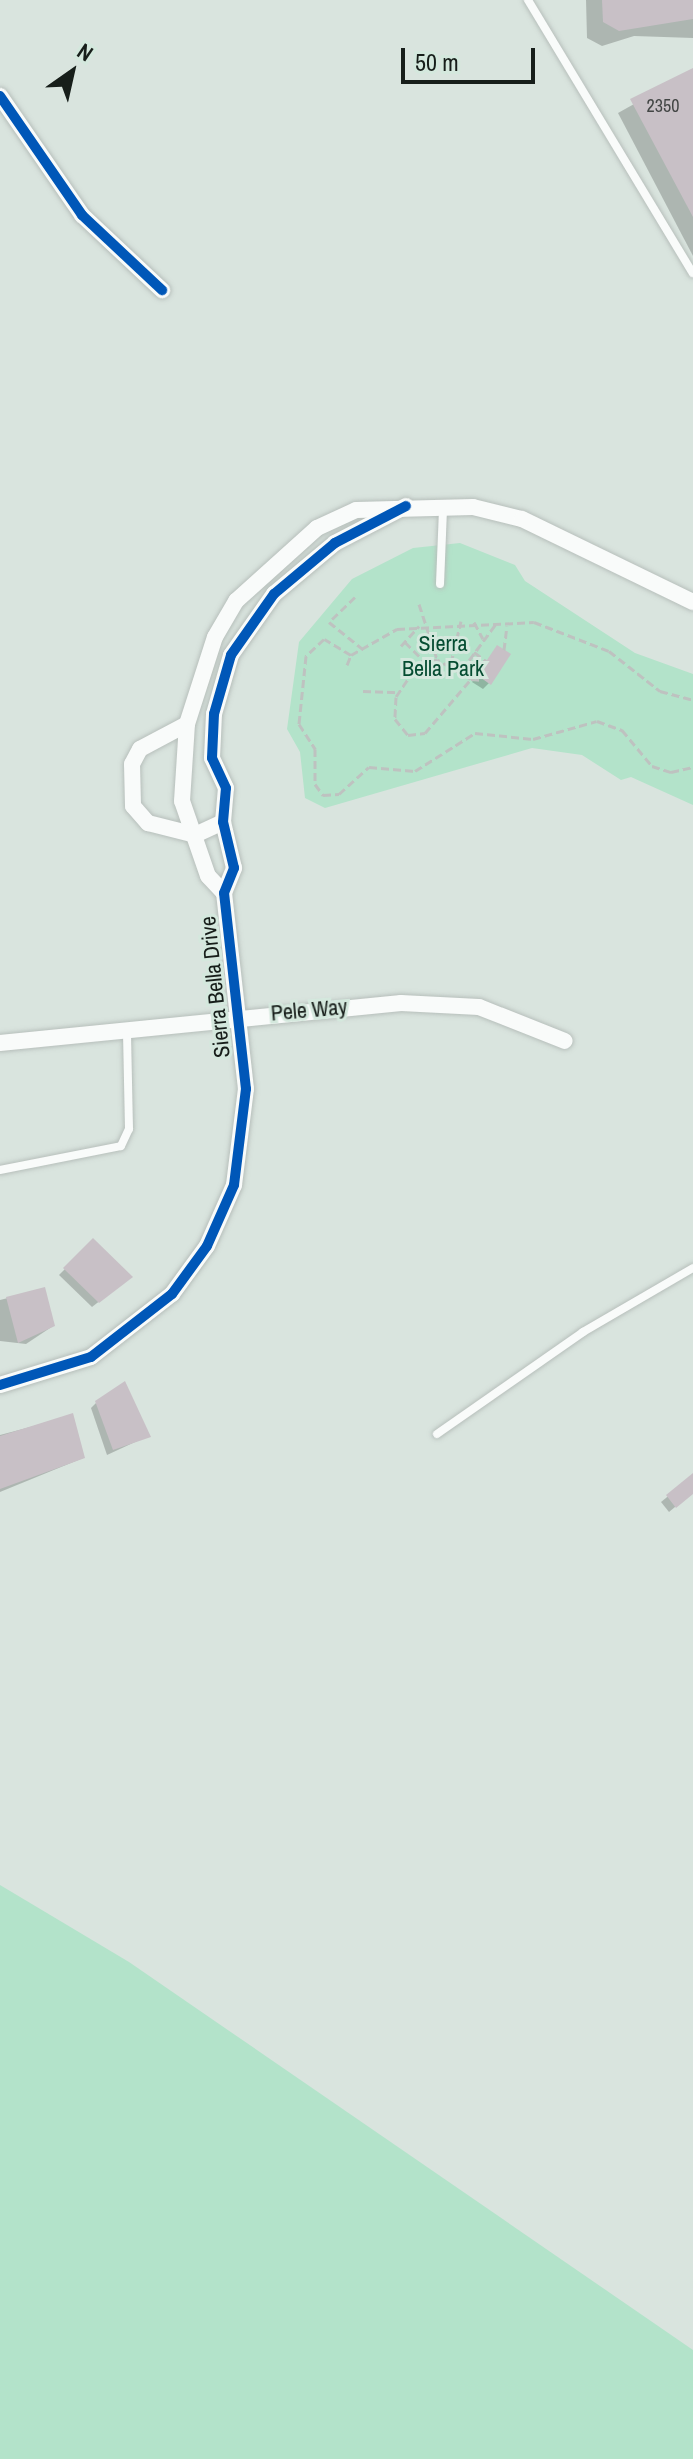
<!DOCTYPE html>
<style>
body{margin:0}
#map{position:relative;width:693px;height:2459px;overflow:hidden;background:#d9e4de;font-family:"Archivo Narrow",sans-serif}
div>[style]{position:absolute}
.green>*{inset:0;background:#b3e3ca}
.shadow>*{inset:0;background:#0003}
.building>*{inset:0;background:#c8c0c6}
.path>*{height:3px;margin-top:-1.5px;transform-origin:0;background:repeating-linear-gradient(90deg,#bec2c0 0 8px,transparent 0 12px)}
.roads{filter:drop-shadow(0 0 2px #b7bfbb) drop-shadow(0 0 2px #b7bfbb)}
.service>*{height:8px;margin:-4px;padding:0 4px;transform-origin:4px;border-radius:4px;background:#f9fbfa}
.minor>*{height:16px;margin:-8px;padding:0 8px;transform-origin:8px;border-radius:8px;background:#f9fbfa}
.cycleway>*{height:10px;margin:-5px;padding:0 5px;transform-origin:5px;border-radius:5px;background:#0057b8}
span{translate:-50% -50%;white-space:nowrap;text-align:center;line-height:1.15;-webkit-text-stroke:6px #d4e8dd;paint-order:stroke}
.number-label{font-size:18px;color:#434645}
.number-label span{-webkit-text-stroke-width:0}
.park-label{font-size:22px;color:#054c31}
.street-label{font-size:22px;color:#171e1a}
.north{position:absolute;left:32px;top:32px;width:80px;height:80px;-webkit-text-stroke:6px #d4e8dd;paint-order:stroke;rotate:34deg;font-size:22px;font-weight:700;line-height:32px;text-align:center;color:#171e1a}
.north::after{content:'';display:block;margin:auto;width:28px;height:36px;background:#171e1a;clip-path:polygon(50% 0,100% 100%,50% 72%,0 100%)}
.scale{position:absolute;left:401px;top:48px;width:134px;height:36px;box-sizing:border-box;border:4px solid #171e1a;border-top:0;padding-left:10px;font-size:24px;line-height:28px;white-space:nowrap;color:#171e1a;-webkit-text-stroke:6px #d4e8dd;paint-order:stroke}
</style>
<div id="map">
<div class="green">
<div style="clip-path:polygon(460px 543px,515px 565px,525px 581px,635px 653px,693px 674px,693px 805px,631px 777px,621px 780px,582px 755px,532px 748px,325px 808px,305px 798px,300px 752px,287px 729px,299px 642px,352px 579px,413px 548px)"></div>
<div style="clip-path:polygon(0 1885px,129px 1962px,693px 2350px,693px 2459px,0 2459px)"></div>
</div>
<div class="shadow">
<div style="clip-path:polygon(586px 0,693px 0,693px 38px,634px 36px,602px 46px,587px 38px)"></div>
<div style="clip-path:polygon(693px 71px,693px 256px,618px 113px)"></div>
<div style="clip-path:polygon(497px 648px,489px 683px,483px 689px,472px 682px)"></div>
<div style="clip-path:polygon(93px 1241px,124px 1282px,92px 1307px,59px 1275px)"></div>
<div style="clip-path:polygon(43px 1289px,53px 1326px,26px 1344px,0 1341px,0 1300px)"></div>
<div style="clip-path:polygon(97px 1402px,148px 1436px,107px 1455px,91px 1408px)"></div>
<div style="clip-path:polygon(72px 1416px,83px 1458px,0 1492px,0 1435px)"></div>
<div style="clip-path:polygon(688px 1480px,693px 1492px,669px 1512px,661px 1502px)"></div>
</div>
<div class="building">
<div style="clip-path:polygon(602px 0,693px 0,693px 19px,619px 31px,603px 22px)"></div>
<div style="clip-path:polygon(693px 68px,693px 217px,630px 99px)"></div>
<div style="clip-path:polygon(497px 645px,511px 654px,491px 685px,477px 675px)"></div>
<div style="clip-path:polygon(93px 1238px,133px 1277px,99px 1303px,63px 1268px)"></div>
<div style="clip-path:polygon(45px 1287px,55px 1326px,18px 1343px,6px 1297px)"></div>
<div style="clip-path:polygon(125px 1381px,151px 1437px,113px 1450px,95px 1401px)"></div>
<div style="clip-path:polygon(73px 1413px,85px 1458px,0 1489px,0 1436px)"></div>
<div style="clip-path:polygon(693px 1473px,693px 1494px,676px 1508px,666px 1495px)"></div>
</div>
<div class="path">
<div style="left:355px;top:597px;width:36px;rotate:136deg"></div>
<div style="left:329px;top:622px;width:45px;rotate:38.7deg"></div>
<div style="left:419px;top:604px;width:58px;rotate:71.9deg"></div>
<div style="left:437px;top:659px;width:25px;rotate:154deg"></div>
<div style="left:414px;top:670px;width:32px;rotate:124deg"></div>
<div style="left:396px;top:697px;width:22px;rotate:93deg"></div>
<div style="left:395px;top:719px;width:21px;rotate:51deg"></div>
<div style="left:408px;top:735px;width:17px;rotate:-7deg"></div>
<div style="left:425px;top:733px;width:71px;rotate:-49.6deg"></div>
<div style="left:471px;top:679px;width:39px;rotate:-150deg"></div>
<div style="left:474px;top:622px;width:19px;rotate:62deg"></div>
<div style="left:405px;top:642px;width:28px;rotate:45deg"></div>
<div style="left:401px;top:646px;width:27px;rotate:-48deg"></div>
<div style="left:504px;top:650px;width:24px;rotate:-83deg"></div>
<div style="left:474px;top:652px;width:15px;rotate:37deg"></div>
<div style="left:351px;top:655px;width:31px;rotate:-149deg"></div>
<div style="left:324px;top:639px;width:25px;rotate:137deg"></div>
<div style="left:306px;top:656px;width:68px;rotate:95.9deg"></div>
<div style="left:299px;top:724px;width:30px;rotate:57deg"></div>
<div style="left:315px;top:749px;width:35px;rotate:90deg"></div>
<div style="left:315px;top:784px;width:14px;rotate:54deg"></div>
<div style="left:323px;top:795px;width:16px;rotate:-4deg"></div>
<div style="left:339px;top:794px;width:40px;rotate:-42deg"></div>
<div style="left:369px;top:767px;width:46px;rotate:5deg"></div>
<div style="left:415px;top:771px;width:71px;rotate:-32.3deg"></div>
<div style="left:475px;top:733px;width:58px;rotate:5.9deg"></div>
<div style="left:533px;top:739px;width:66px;rotate:-15.7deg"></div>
<div style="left:597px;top:721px;width:27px;rotate:20deg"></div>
<div style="left:622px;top:730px;width:47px;rotate:50.2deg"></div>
<div style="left:652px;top:766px;width:20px;rotate:18deg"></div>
<div style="left:671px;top:772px;width:23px;rotate:-13deg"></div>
<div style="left:451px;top:663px;width:43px;rotate:-76.6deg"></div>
<div style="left:347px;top:665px;width:11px;rotate:-68deg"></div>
<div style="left:351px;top:655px;width:53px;rotate:-29.5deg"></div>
<div style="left:397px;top:629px;width:137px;rotate:-2.9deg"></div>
<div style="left:534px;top:622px;width:80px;rotate:21.1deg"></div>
<div style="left:609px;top:651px;width:65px;rotate:38.1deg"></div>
<div style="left:660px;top:691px;width:34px;rotate:15deg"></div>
<div style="left:462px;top:670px;width:56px;rotate:-53.7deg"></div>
<div style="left:471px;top:679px;width:12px;rotate:5deg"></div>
<div style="left:363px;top:691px;width:36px;rotate:2deg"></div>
</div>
<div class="roads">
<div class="service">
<div style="left:528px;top:0;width:319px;rotate:58.9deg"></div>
<div style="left:440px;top:584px;width:76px;rotate:-87.7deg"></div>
<div style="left:0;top:1170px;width:123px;rotate:-11.2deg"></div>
<div style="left:121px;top:1146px;width:19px;rotate:-65deg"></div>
<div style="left:129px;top:1129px;width:99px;rotate:-91.2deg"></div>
<div style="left:437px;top:1434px;width:178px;rotate:-34.9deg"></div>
<div style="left:583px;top:1332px;width:127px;rotate:-30.2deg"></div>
</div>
<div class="minor">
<div style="left:0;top:96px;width:145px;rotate:55.4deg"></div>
<div style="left:82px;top:215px;width:110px;rotate:43.2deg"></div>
<div style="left:187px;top:724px;width:53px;rotate:152deg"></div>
<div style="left:140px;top:749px;width:17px;rotate:118deg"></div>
<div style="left:132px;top:764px;width:42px;rotate:88.6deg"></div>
<div style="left:133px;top:806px;width:23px;rotate:49deg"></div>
<div style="left:148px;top:823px;width:49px;rotate:14.3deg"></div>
<div style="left:195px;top:835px;width:31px;rotate:-25deg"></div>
<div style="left:224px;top:893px;width:23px;rotate:-133deg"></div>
<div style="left:208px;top:876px;width:79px;rotate:-109.1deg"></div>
<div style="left:182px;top:801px;width:77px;rotate:-86.3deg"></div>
<div style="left:187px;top:724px;width:91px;rotate:-72.2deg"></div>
<div style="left:215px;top:637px;width:42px;rotate:-59.7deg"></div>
<div style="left:236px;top:601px;width:109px;rotate:-42deg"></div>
<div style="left:317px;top:528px;width:43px;rotate:-24.8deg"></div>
<div style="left:356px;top:510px;width:117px;rotate:-1.5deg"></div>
<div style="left:473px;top:507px;width:50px;rotate:13.8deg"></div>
<div style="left:522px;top:519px;width:190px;rotate:25.9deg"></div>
<div style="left:0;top:1043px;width:403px;rotate:-5.7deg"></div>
<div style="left:401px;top:1003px;width:78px;rotate:2.9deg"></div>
<div style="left:479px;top:1007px;width:92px;rotate:21.6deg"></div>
<div style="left:0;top:1385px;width:95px;rotate:-17.1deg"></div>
<div style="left:91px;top:1357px;width:103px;rotate:-37.9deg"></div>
<div style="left:172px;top:1294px;width:59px;rotate:-53.9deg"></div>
<div style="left:207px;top:1246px;width:67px;rotate:-66.1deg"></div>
<div style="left:234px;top:1185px;width:97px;rotate:-82.9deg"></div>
<div style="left:246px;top:1089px;width:197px;rotate:-96.4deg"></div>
<div style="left:224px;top:893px;width:27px;rotate:-68deg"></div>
<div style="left:234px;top:868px;width:47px;rotate:-103.4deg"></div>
<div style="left:223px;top:822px;width:34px;rotate:-85deg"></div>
<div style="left:226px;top:788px;width:33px;rotate:-115deg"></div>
<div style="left:212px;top:758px;width:44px;rotate:-87.4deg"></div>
<div style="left:214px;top:714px;width:61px;rotate:-73.9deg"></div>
<div style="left:231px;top:655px;width:75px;rotate:-54.8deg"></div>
<div style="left:274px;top:594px;width:80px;rotate:-39.9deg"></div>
<div style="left:335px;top:543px;width:80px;rotate:-27.5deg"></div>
</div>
</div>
<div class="cycleway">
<div style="left:0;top:96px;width:145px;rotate:55.4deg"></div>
<div style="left:82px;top:215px;width:110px;rotate:43.2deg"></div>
<div style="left:0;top:1385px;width:95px;rotate:-17.1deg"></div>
<div style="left:91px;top:1357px;width:103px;rotate:-37.9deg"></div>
<div style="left:172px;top:1294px;width:59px;rotate:-53.9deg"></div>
<div style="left:207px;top:1246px;width:67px;rotate:-66.1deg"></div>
<div style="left:234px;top:1185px;width:97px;rotate:-82.9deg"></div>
<div style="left:246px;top:1089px;width:197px;rotate:-96.4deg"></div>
<div style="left:224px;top:893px;width:27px;rotate:-68deg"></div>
<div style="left:234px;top:868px;width:47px;rotate:-103.4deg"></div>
<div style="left:223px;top:822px;width:34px;rotate:-85deg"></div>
<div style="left:226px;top:788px;width:33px;rotate:-115deg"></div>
<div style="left:212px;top:758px;width:44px;rotate:-87.4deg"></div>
<div style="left:214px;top:714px;width:61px;rotate:-73.9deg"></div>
<div style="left:231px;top:655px;width:75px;rotate:-54.8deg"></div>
<div style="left:274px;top:594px;width:80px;rotate:-39.9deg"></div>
<div style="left:335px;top:543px;width:80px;rotate:-27.5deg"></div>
</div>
<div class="number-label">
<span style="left:663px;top:106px">2350</span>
</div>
<div class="park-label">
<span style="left:443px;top:656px">Sierra<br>Bella Park</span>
</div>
<div class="street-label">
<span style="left:215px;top:987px;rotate:-96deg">Sierra Bella Drive</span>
<span style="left:309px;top:1010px;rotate:-5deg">Pele Way</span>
</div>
<div class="north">N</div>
<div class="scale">50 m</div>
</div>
